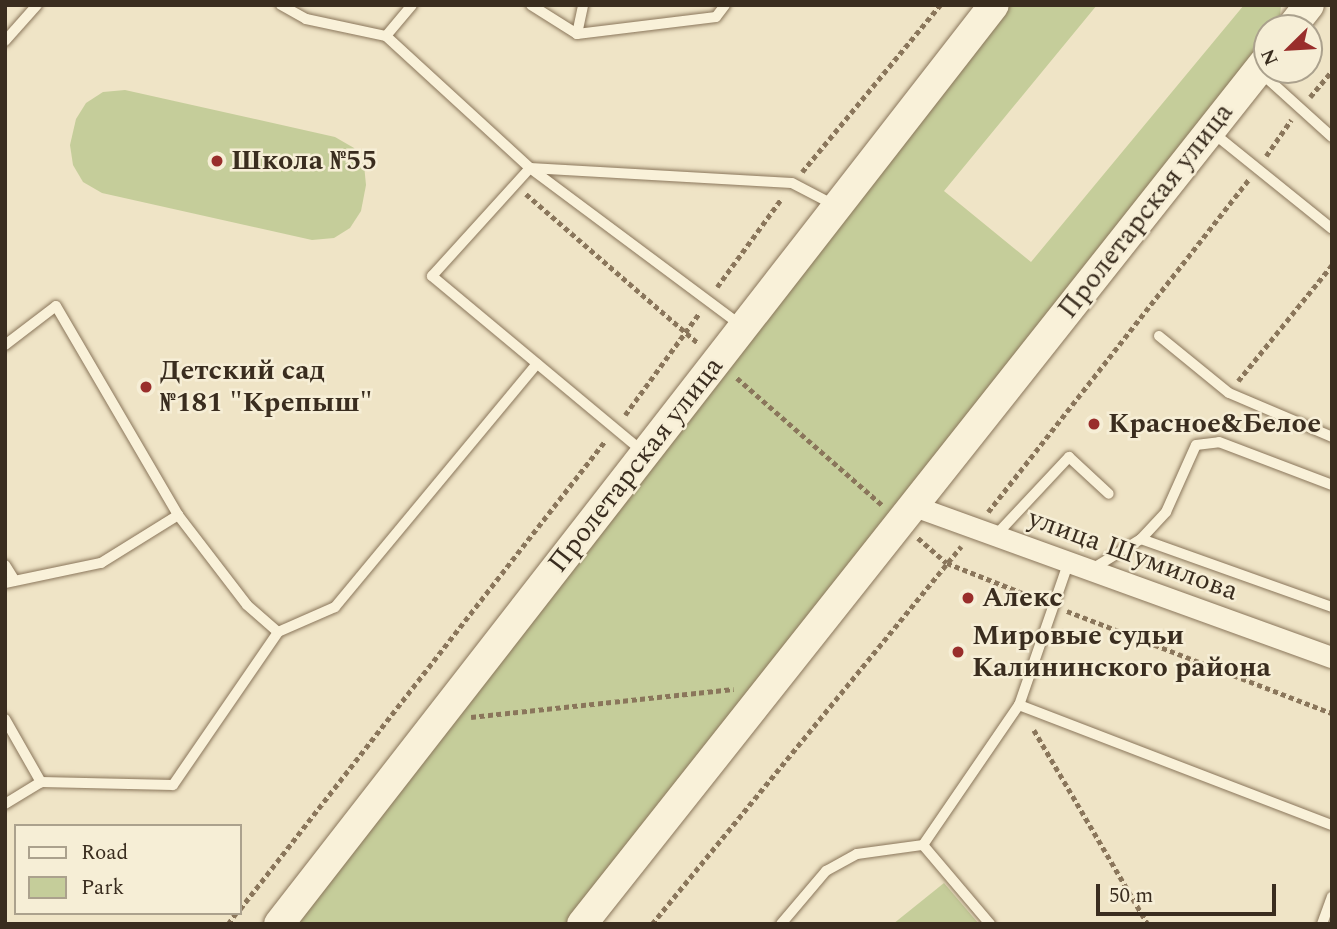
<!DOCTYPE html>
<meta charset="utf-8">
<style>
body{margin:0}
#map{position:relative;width:1337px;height:929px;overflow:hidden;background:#efe4c6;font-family:Spectral,serif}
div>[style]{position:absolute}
.green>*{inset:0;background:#c5cd9a}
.path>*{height:4.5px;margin-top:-2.25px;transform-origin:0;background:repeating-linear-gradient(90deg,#8a765b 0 5px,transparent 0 8.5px)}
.roads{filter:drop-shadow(0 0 2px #8a765b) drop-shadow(0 0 2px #8a765b)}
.lane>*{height:10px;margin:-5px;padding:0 5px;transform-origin:5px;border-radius:5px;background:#f9f1d9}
.street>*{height:21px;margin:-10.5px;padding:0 10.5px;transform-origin:10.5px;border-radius:10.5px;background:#f9f1d9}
.secondary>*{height:30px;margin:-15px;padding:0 15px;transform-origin:15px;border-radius:15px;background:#f9f1d9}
.dots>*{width:19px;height:19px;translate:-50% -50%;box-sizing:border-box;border:4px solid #f6eed6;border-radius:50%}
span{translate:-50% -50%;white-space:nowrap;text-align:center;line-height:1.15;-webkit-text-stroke:5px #f6eed6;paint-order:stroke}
.poi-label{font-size:28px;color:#3a2d1f;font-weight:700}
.left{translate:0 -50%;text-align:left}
.street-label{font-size:28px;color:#3a2d1f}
.frame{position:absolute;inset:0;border:7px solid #3a2d1f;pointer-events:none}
.legend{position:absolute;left:14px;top:824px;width:228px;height:91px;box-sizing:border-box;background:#f6eed6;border:2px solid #aba18d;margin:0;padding:9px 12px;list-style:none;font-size:21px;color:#3a2d1f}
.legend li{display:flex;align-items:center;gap:14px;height:35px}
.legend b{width:35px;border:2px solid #aba18d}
.north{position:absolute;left:1253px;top:14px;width:70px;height:70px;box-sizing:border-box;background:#f6eed6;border:2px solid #aba18d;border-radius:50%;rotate:246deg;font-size:19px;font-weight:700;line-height:28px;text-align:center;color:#3a2d1f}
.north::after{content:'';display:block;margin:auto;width:24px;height:32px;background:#992e2b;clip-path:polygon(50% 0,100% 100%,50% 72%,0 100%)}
.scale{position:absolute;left:1096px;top:884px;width:180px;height:32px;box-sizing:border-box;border:4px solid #3a2d1f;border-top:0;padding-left:9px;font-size:21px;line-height:24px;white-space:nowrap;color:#3a2d1f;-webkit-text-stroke:5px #f6eed6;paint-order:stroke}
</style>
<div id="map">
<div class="green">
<div style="clip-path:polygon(994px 5px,1097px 5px,944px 191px,1031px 262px,1244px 5px,1281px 5px,1279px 28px,1267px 28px,1267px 59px,581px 924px,287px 924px)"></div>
<div style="clip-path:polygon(125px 90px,335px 137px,354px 148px,364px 165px,366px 185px,361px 211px,350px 228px,334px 238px,312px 240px,102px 193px,83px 182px,73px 165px,70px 145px,76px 119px,86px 103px,103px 92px)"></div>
<div style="clip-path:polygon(944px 883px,979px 924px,893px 924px)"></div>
</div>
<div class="path">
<div style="left:1310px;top:97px;width:34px;rotate:-50deg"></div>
<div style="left:1266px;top:156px;width:44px;rotate:-55.2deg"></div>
<div style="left:802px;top:172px;width:217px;rotate:-50.4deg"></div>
<div style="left:526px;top:194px;width:229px;rotate:40.9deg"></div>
<div style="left:717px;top:287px;width:110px;rotate:-53.9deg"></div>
<div style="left:737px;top:378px;width:194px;rotate:41.2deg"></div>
<div style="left:1238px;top:381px;width:149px;rotate:-51deg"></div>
<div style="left:625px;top:415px;width:127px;rotate:-53.9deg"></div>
<div style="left:988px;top:512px;width:422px;rotate:-51.9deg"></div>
<div style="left:918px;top:538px;width:38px;rotate:41deg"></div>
<div style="left:947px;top:563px;width:100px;rotate:21.7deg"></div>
<div style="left:1067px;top:611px;width:284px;rotate:21.1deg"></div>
<div style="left:471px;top:717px;width:264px;rotate:-6.1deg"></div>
<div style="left:1034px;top:730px;width:225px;rotate:59.6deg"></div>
<div style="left:240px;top:909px;width:594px;rotate:-52.05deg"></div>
<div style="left:228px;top:924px;width:14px;rotate:-54deg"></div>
<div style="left:652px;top:924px;width:488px;rotate:-50.7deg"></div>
</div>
<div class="roads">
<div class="lane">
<div style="left:281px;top:5px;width:29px;rotate:29deg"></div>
<div style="left:306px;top:19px;width:82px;rotate:12deg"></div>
<div style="left:412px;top:5px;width:40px;rotate:130deg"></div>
<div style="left:386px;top:36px;width:195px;rotate:42.5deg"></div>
<div style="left:530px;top:168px;width:146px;rotate:132.2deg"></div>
<div style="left:432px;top:276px;width:275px;rotate:39.8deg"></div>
<div style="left:531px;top:5px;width:54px;rotate:32.2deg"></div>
<div style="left:577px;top:34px;width:140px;rotate:-7deg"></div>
<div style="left:716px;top:17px;width:15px;rotate:-53deg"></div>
<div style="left:577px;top:34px;width:30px;rotate:-78deg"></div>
<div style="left:5px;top:41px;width:48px;rotate:-48.4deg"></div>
<div style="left:1259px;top:71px;width:98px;rotate:42.1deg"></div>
<div style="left:1212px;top:132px;width:154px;rotate:38.9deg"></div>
<div style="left:530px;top:168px;width:262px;rotate:3.3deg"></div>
<div style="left:792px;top:183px;width:50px;rotate:27.6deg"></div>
<div style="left:530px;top:168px;width:263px;rotate:36.7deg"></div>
<div style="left:1159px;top:336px;width:90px;rotate:39.2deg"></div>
<div style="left:1229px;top:393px;width:112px;rotate:23.1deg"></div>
<div style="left:5px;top:345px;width:64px;rotate:-37.4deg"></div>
<div style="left:56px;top:306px;width:242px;rotate:59.7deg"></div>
<div style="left:996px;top:535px;width:107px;rotate:-46.9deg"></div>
<div style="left:1069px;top:457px;width:54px;rotate:42.8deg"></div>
<div style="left:1141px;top:539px;width:37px;rotate:-47deg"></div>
<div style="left:1166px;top:512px;width:73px;rotate:-65.9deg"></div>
<div style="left:1196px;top:445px;width:23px;rotate:-7deg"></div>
<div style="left:1219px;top:442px;width:121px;rotate:20.8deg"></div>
<div style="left:1069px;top:561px;width:152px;rotate:109.1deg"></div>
<div style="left:1019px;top:705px;width:335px;rotate:21deg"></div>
<div style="left:5px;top:565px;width:15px;rotate:58deg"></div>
<div style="left:1092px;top:569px;width:57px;rotate:-31.5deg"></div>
<div style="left:1141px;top:539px;width:203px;rotate:19.6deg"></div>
<div style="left:5px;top:583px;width:98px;rotate:-11.8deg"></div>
<div style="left:101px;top:563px;width:91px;rotate:-31.9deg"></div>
<div style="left:178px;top:515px;width:113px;rotate:52.5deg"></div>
<div style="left:247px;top:605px;width:41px;rotate:41.1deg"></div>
<div style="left:5px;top:719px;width:73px;rotate:60.3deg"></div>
<div style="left:41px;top:782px;width:132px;rotate:1.3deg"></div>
<div style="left:173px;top:785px;width:186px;rotate:-55.5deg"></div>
<div style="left:278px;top:632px;width:62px;rotate:-23.7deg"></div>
<div style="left:335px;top:607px;width:316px;rotate:-50.3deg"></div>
<div style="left:5px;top:804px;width:42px;rotate:-31.4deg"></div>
<div style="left:923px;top:845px;width:170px;rotate:-55.6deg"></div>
<div style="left:781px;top:924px;width:70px;rotate:-49.7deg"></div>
<div style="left:826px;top:871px;width:35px;rotate:-29deg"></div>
<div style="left:857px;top:854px;width:67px;rotate:-7.8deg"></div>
<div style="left:923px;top:845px;width:104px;rotate:49.7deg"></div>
<div style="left:1322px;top:924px;width:29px;rotate:-70deg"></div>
</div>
<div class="street">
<div style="left:914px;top:506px;width:444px;rotate:19.9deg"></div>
</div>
<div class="secondary">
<div style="left:1291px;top:28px;width:29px;rotate:-52deg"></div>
<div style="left:279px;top:924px;width:1164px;rotate:-52.12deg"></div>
<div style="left:582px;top:924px;width:1103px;rotate:-51.62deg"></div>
</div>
</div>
<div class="dots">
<div style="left:217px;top:161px;background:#992e2b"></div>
<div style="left:146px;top:387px;background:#992e2b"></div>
<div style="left:1094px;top:424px;background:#992e2b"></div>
<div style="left:968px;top:598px;background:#992e2b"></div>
<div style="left:958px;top:652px;background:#992e2b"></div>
</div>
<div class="poi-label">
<span class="left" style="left:231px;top:161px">Школа №55</span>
<span class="left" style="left:160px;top:387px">Детский сад<br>№181 "Крепыш"</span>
<span class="left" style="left:1108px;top:424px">Красное&amp;Белое</span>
<span class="left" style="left:982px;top:598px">Алекс</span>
<span class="left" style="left:972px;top:652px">Мировые судьи<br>Калининского района</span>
</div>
<div class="street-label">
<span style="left:1146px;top:211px;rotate:-52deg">Пролетарская улица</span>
<span style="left:636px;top:465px;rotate:-52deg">Пролетарская улица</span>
<span style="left:1133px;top:555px;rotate:20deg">улица Шумилова</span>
</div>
<div class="frame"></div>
<ul class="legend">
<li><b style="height:9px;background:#f9f1d9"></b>Road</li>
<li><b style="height:19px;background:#c5cd9a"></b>Park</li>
</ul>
<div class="north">N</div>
<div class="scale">50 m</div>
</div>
